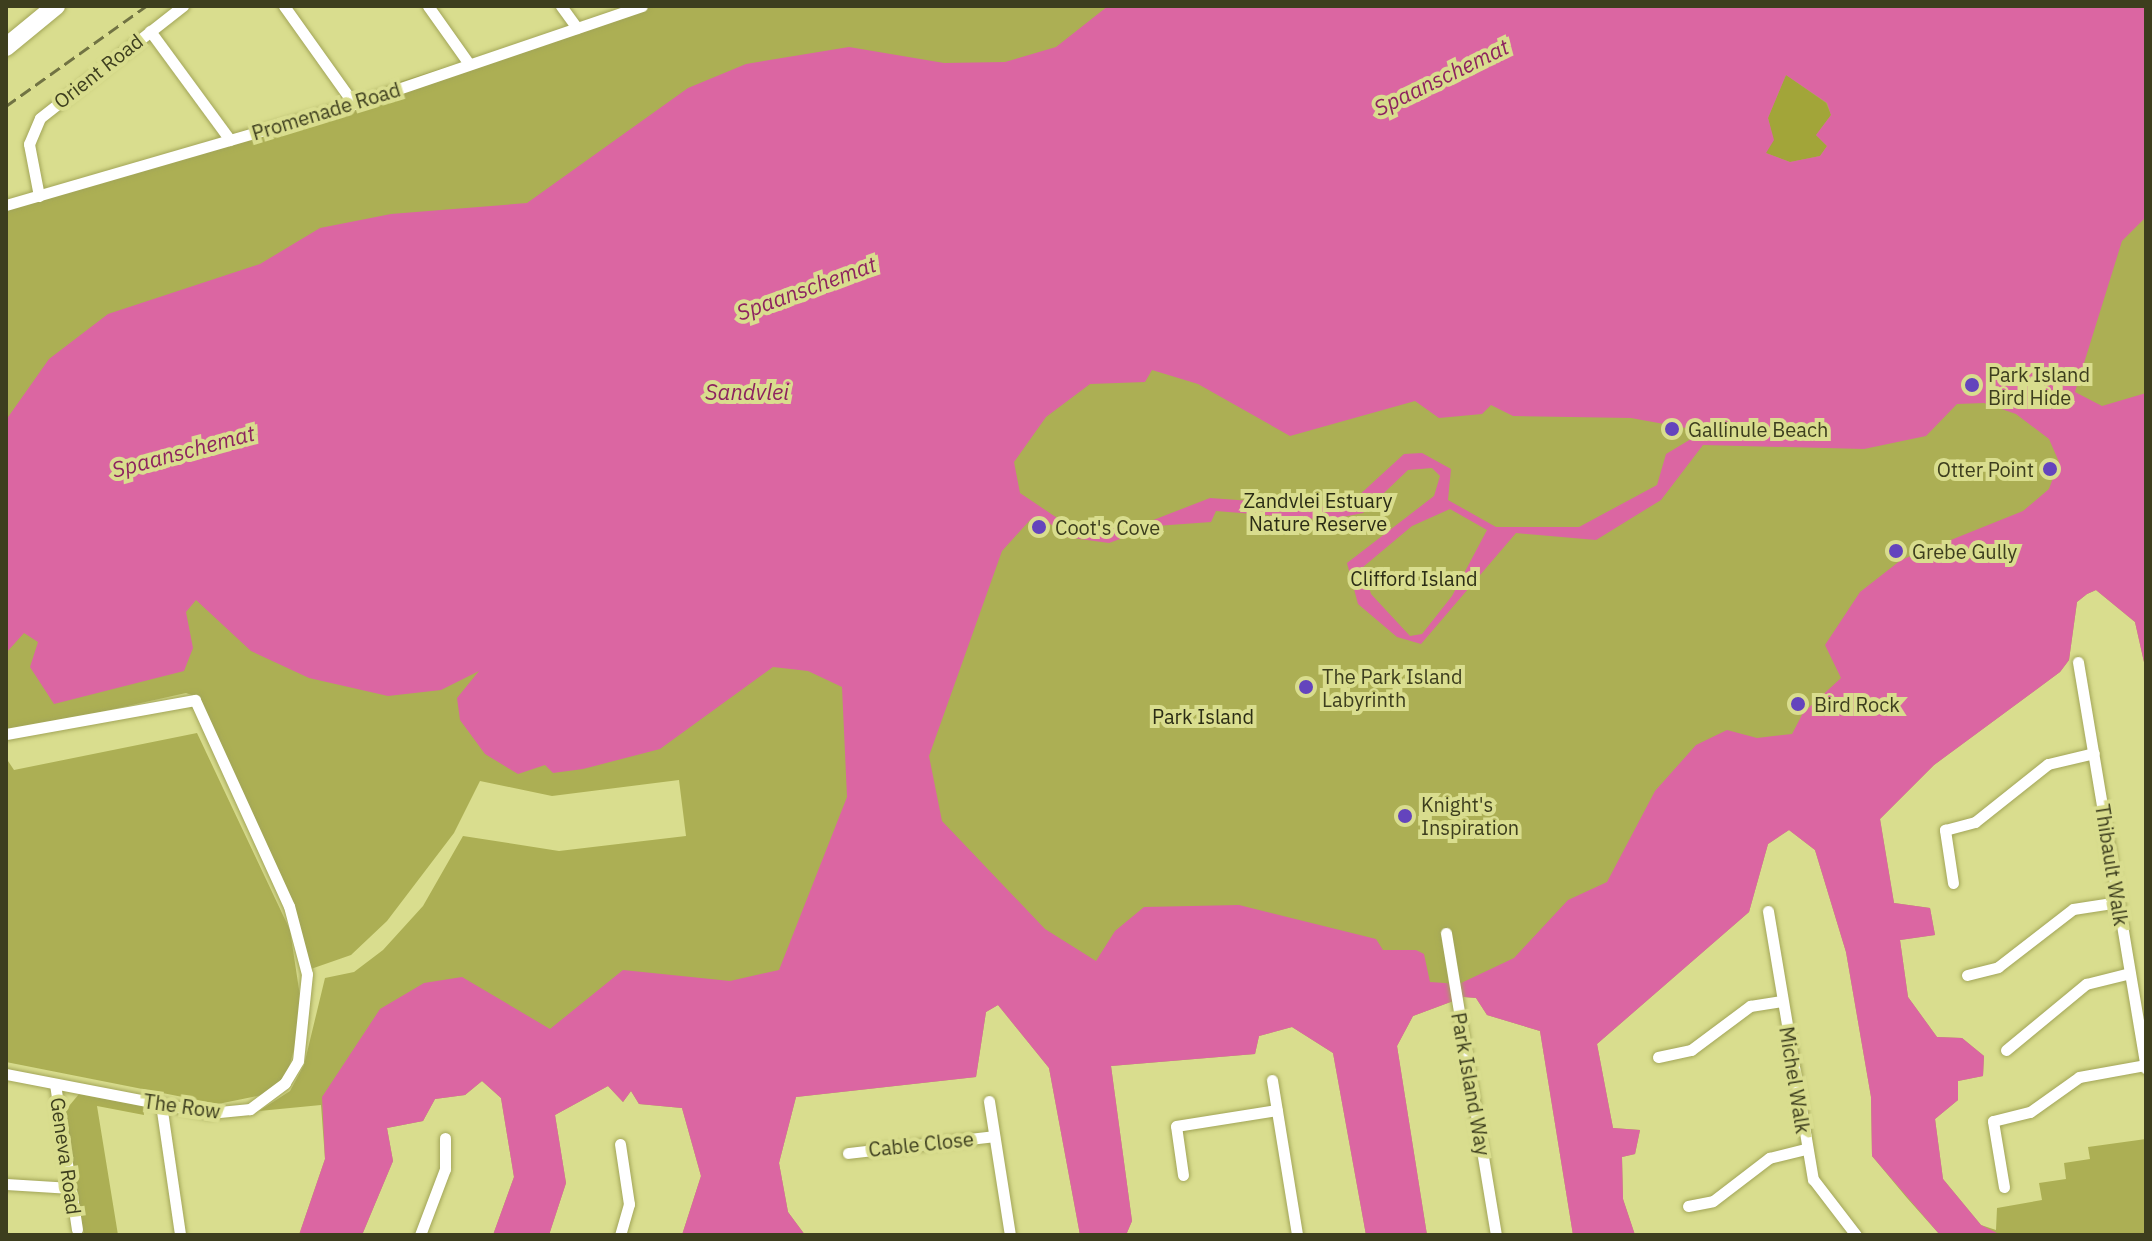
<!DOCTYPE html>
<style>
body{margin:0}
#map{position:relative;width:2152px;height:1241px;overflow:hidden;background:#d9dd8e;font-family:"IBM Plex Sans",sans-serif}
div>[style]{position:absolute}
.green>*{inset:0;background:#acaf54}
.forest>*{inset:0;background:#a2a539}
.water>*{inset:0;background:#db66a2}
.roads{filter:drop-shadow(0 0 2px #a2a558) drop-shadow(0 0 2px #a2a558)}
.minor>*{height:11px;margin:-5.5px;padding:0 5.5px;transform-origin:5.5px;border-radius:5.5px;background:#fff}
.primary>*{height:18px;margin:-9px;padding:0 9px;transform-origin:9px;border-radius:9px;background:#fff}
.rail>*{height:3px;margin-top:-1.5px;transform-origin:0;background:repeating-linear-gradient(90deg,#717343 0 12px,transparent 0 18px)}
.dots>*{width:22px;height:22px;translate:-50% -50%;box-sizing:border-box;border:4px solid #d9dd8e;border-radius:50%}
span{translate:-50% -50%;white-space:nowrap;text-align:center;line-height:1.15;-webkit-text-stroke:8px #d9dd8e;paint-order:stroke}
.street-label{font-size:20px;color:#3d3e1e}
.poi-label{font-size:20px;color:#3d3e1e}
.left{translate:0 -50%;text-align:left}
.right{translate:-100% -50%;text-align:right}
.park-label{font-size:20px;color:#2b2c15}
.water-label{font-size:22px;color:#8d235f;font-style:italic}
.frame{position:absolute;inset:0;border:8px solid #3d3e1e;pointer-events:none}
</style>
<div id="map">
<div class="green">
<div style="clip-path:polygon(642px 6px,2146px 6px,2146px 671px,2135px 622px,2096px 590px,2087px 594px,2077px 602px,2069px 660px,2060px 672px,1934px 765px,1880px 819px,1894px 903px,1930px 908px,1935px 935px,1900px 940px,1908px 997px,1937px 1037px,1962px 1038px,1984px 1056px,1983px 1076px,1958px 1081px,1958px 1100px,1935px 1119px,1943px 1179px,1981px 1225px,1996px 1230px,1997px 1208px,2042px 1200px,2039px 1183px,2066px 1179px,2064px 1163px,2090px 1159px,2088px 1147px,2146px 1139px,2146px 1235px,1940px 1235px,1907px 1198px,1872px 1156px,1871px 1097px,1846px 952px,1815px 850px,1789px 830px,1768px 844px,1749px 912px,1597px 1044px,1613px 1128px,1640px 1130px,1635px 1154px,1622px 1157px,1623px 1199px,1635px 1235px,1573px 1235px,1540px 1031px,1487px 1015px,1476px 998px,1464px 997px,1413px 1016px,1397px 1046px,1427px 1235px,1366px 1235px,1333px 1053px,1292px 1027px,1259px 1036px,1255px 1054px,1111px 1066px,1132px 1221px,1126px 1235px,1080px 1235px,1049px 1068px,998px 1005px,986px 1012px,976px 1077px,796px 1097px,779px 1163px,788px 1212px,805px 1235px,682px 1235px,701px 1176px,682px 1108px,639px 1104px,631px 1091px,623px 1102px,608px 1086px,555px 1115px,566px 1183px,549px 1235px,493px 1235px,514px 1177px,501px 1098px,482px 1081px,465px 1095px,435px 1099px,423px 1121px,387px 1128px,393px 1161px,362px 1235px,299px 1235px,325px 1159px,321px 1105px,259px 1111px,290px 1091px,304px 1065px,325px 978px,354px 972px,383px 950px,423px 906px,463px 836px,559px 851px,686px 836px,679px 780px,552px 796px,480px 781px,454px 833px,387px 921px,351px 955px,308px 970px,298px 926px,200px 698px,186px 693px,6px 733px,6px 205px)"></div>
<div style="clip-path:polygon(197px 733px,290px 930px,303px 1016px,286px 1079px,267px 1094px,218px 1104px,6px 1062px,6px 758px,14px 770px)"></div>
<div style="clip-path:polygon(79px 1094px,143px 1106px,144px 1115px,97px 1106px,118px 1235px,84px 1235px,64px 1112px)"></div>
</div>
<div class="forest">
<div style="clip-path:polygon(1786px 75px,1826px 103px,1831px 115px,1816px 135px,1827px 146px,1820px 156px,1790px 162px,1766px 153px,1773px 138px,1768px 118px)"></div>
</div>
<div class="water">
<div style="clip-path:polygon(evenodd,1108px 6px,2146px 6px,2146px 217px,2122px 241px,2075px 392px,2102px 406px,2146px 393px,2146px 671px,2135px 622px,2096px 590px,2087px 594px,2077px 602px,2069px 660px,2060px 672px,1934px 765px,1880px 819px,1894px 903px,1930px 908px,1935px 935px,1900px 940px,1908px 997px,1937px 1037px,1962px 1038px,1984px 1056px,1983px 1076px,1958px 1081px,1958px 1100px,1935px 1119px,1943px 1179px,1981px 1225px,2001px 1235px,1940px 1235px,1872px 1156px,1871px 1097px,1846px 952px,1815px 850px,1789px 830px,1768px 844px,1749px 912px,1597px 1044px,1613px 1128px,1640px 1130px,1635px 1154px,1622px 1157px,1623px 1199px,1635px 1235px,1573px 1235px,1540px 1031px,1487px 1015px,1476px 998px,1464px 997px,1413px 1016px,1397px 1046px,1427px 1235px,1366px 1235px,1333px 1053px,1292px 1027px,1259px 1036px,1255px 1054px,1111px 1066px,1132px 1221px,1126px 1235px,1080px 1235px,1049px 1068px,998px 1005px,986px 1012px,976px 1077px,796px 1097px,779px 1163px,788px 1212px,805px 1235px,682px 1235px,701px 1176px,682px 1108px,639px 1104px,631px 1091px,623px 1102px,608px 1086px,555px 1115px,566px 1183px,549px 1235px,493px 1235px,514px 1177px,501px 1098px,482px 1081px,465px 1095px,435px 1099px,423px 1121px,387px 1128px,393px 1161px,362px 1235px,299px 1235px,325px 1159px,322px 1097px,380px 1009px,424px 983px,462px 977px,550px 1029px,623px 970px,730px 981px,779px 970px,847px 797px,842px 687px,808px 671px,773px 667px,660px 749px,583px 769px,553px 773px,545px 765px,518px 774px,485px 754px,460px 720px,457px 698px,479px 671px,441px 690px,388px 696px,309px 678px,251px 651px,196px 600px,186px 612px,193px 648px,184px 671px,54px 704px,30px 667px,38px 642px,24px 633px,6px 653px,6px 420px,49px 359px,108px 314px,260px 264px,320px 228px,391px 214px,527px 203px,688px 88px,746px 64px,849px 47px,944px 63px,1005px 62px,1056px 47px,1108px 6px,1786px 75px,1827px 103px,1831px 115px,1816px 135px,1827px 146px,1820px 156px,1790px 162px,1766px 153px,1774px 140px,1768px 118px,1786px 75px,1108px 6px,1152px 370px,1198px 384px,1290px 436px,1415px 401px,1439px 418px,1482px 414px,1491px 405px,1513px 416px,1631px 418px,1686px 428px,1691px 439px,1666px 454px,1657px 485px,1579px 527px,1496px 527px,1448px 500px,1451px 469px,1422px 453px,1404px 454px,1345px 508px,1210px 498px,1143px 524px,1072px 528px,1020px 493px,1014px 462px,1046px 417px,1090px 384px,1145px 382px,1152px 370px,1108px 6px,1984px 403px,2016px 414px,2049px 439px,2059px 462px,2049px 489px,2023px 511px,1901px 560px,1860px 592px,1825px 645px,1841px 678px,1803px 713px,1792px 734px,1757px 738px,1727px 730px,1696px 745px,1655px 791px,1607px 882px,1568px 900px,1514px 958px,1459px 984px,1430px 982px,1424px 954px,1416px 950px,1383px 950px,1376px 939px,1239px 905px,1144px 907px,1115px 931px,1096px 961px,1045px 929px,942px 821px,929px 756px,1002px 551px,1031px 519px,1046px 520px,1065px 537px,1109px 543px,1156px 526px,1211px 522px,1216px 511px,1328px 520px,1363px 513px,1408px 470px,1432px 468px,1440px 476px,1434px 496px,1347px 563px,1358px 604px,1397px 637px,1421px 644px,1516px 533px,1596px 540px,1661px 500px,1703px 445px,1864px 449px,1926px 436px,1957px 404px,1984px 403px,1108px 6px,1450px 509px,1487px 530px,1452px 596px,1422px 634px,1410px 636px,1371px 594px,1363px 567px,1412px 526px,1450px 509px)"></div>
</div>
<div class="roads">
<div class="minor">
<div style="left:284px;top:6px;width:120px;rotate:54.5deg"></div>
<div style="left:428px;top:6px;width:71px;rotate:54.7deg"></div>
<div style="left:561px;top:6px;width:27px;rotate:54deg"></div>
<div style="left:150px;top:31px;width:135px;rotate:53.7deg"></div>
<div style="left:39px;top:196px;width:53px;rotate:-100.9deg"></div>
<div style="left:29px;top:144px;width:28px;rotate:-67deg"></div>
<div style="left:40px;top:118px;width:182px;rotate:-38.1deg"></div>
<div style="left:6px;top:205px;width:362px;rotate:-16.2deg"></div>
<div style="left:354px;top:104px;width:304px;rotate:-18.8deg"></div>
<div style="left:2078px;top:662px;width:412px;rotate:80.5deg"></div>
<div style="left:6px;top:734px;width:192px;rotate:-10.2deg"></div>
<div style="left:195px;top:700px;width:226px;rotate:65.5deg"></div>
<div style="left:289px;top:906px;width:70px;rotate:75.2deg"></div>
<div style="left:307px;top:974px;width:87px;rotate:95.9deg"></div>
<div style="left:298px;top:1061px;width:26px;rotate:121deg"></div>
<div style="left:285px;top:1083px;width:44px;rotate:143.4deg"></div>
<div style="left:250px;top:1109px;width:41px;rotate:174.4deg"></div>
<div style="left:209px;top:1113px;width:207px;rotate:-169.1deg"></div>
<div style="left:1953px;top:883px;width:54px;rotate:-98.6deg"></div>
<div style="left:1945px;top:830px;width:31px;rotate:-15deg"></div>
<div style="left:1975px;top:822px;width:93px;rotate:-38.5deg"></div>
<div style="left:2048px;top:764px;width:47px;rotate:-13.4deg"></div>
<div style="left:1768px;top:911px;width:272px;rotate:80.5deg"></div>
<div style="left:1813px;top:1179px;width:71px;rotate:52.5deg"></div>
<div style="left:1446px;top:933px;width:306px;rotate:80.6deg"></div>
<div style="left:1967px;top:975px;width:32px;rotate:-14deg"></div>
<div style="left:1998px;top:967px;width:95px;rotate:-37.7deg"></div>
<div style="left:2073px;top:909px;width:46px;rotate:-8.8deg"></div>
<div style="left:2006px;top:1050px;width:104px;rotate:-39.5deg"></div>
<div style="left:2086px;top:984px;width:45px;rotate:-14deg"></div>
<div style="left:1658px;top:1057px;width:34px;rotate:-12deg"></div>
<div style="left:1691px;top:1050px;width:74px;rotate:-36.7deg"></div>
<div style="left:1750px;top:1006px;width:32px;rotate:-9deg"></div>
<div style="left:1272px;top:1080px;width:157px;rotate:80.8deg"></div>
<div style="left:55px;top:1084px;width:147px;rotate:81.4deg"></div>
<div style="left:989px;top:1101px;width:136px;rotate:81.1deg"></div>
<div style="left:161px;top:1104px;width:132px;rotate:81.7deg"></div>
<div style="left:620px;top:1144px;width:61px;rotate:81.5deg"></div>
<div style="left:629px;top:1204px;width:32px;rotate:106deg"></div>
<div style="left:848px;top:1153px;width:147px;rotate:-6.6deg"></div>
<div style="left:1183px;top:1175px;width:49px;rotate:-98.1deg"></div>
<div style="left:1176px;top:1126px;width:102px;rotate:-9deg"></div>
<div style="left:6px;top:1184px;width:65px;rotate:3.5deg"></div>
<div style="left:2004px;top:1187px;width:67px;rotate:-99.5deg"></div>
<div style="left:1993px;top:1121px;width:38px;rotate:-14deg"></div>
<div style="left:2030px;top:1112px;width:60px;rotate:-35.5deg"></div>
<div style="left:2079px;top:1077px;width:68px;rotate:-10.2deg"></div>
<div style="left:1688px;top:1206px;width:25px;rotate:-11deg"></div>
<div style="left:1713px;top:1201px;width:71px;rotate:-37.5deg"></div>
<div style="left:1769px;top:1158px;width:37px;rotate:-14deg"></div>
<div style="left:420px;top:1235px;width:71px;rotate:-69.3deg"></div>
<div style="left:445px;top:1169px;width:31px;rotate:-90deg"></div>
</div>
<div class="primary">
<div style="left:6px;top:47px;width:65px;rotate:-39.4deg"></div>
</div>
</div>
<div class="rail">
<div style="left:6px;top:106px;width:172px;rotate:-35.5deg"></div>
</div>
<div class="dots">
<div style="left:1972px;top:385px;background:#6444bd"></div>
<div style="left:1672px;top:429px;background:#6444bd"></div>
<div style="left:2050px;top:469px;background:#6444bd"></div>
<div style="left:1039px;top:527px;background:#6444bd"></div>
<div style="left:1896px;top:551px;background:#6444bd"></div>
<div style="left:1306px;top:687px;background:#6444bd"></div>
<div style="left:1798px;top:704px;background:#6444bd"></div>
<div style="left:1405px;top:816px;background:#6444bd"></div>
</div>
<div class="street-label">
<span style="left:98px;top:71px;rotate:-38deg">Orient Road</span>
<span style="left:326px;top:111px;rotate:-17deg">Promenade Road</span>
<span style="left:2112px;top:865px;rotate:81deg">Thibault Walk</span>
<span style="left:1795px;top:1080px;rotate:81deg">Michel Walk</span>
<span style="left:1471px;top:1084px;rotate:80deg">Park Island Way</span>
<span style="left:182px;top:1106px;rotate:8deg">The Row</span>
<span style="left:921px;top:1144px;rotate:-6deg">Cable Close</span>
<span style="left:66px;top:1156px;rotate:82deg">Geneva Road</span>
</div>
<div class="poi-label">
<span class="left" style="left:1988px;top:386px">Park Island<br>Bird Hide</span>
<span class="left" style="left:1688px;top:429px">Gallinule Beach</span>
<span class="right" style="left:2034px;top:469px">Otter Point</span>
<span class="left" style="left:1055px;top:527px">Coot's Cove</span>
<span class="left" style="left:1912px;top:551px">Grebe Gully</span>
<span class="left" style="left:1322px;top:688px">The Park Island<br>Labyrinth</span>
<span class="left" style="left:1814px;top:704px">Bird Rock</span>
<span class="left" style="left:1421px;top:816px">Knight's<br>Inspiration</span>
</div>
<div class="park-label">
<span style="left:1318px;top:512px">Zandvlei Estuary<br>Nature Reserve</span>
<span style="left:1414px;top:578px">Clifford Island</span>
<span style="left:1203px;top:716px">Park Island</span>
</div>
<div class="water-label">
<span style="left:1441px;top:77px;rotate:-26deg">Spaanschemat</span>
<span style="left:806px;top:288px;rotate:-20deg">Spaanschemat</span>
<span style="left:747px;top:392px">Sandvlei</span>
<span style="left:183px;top:451px;rotate:-15deg">Spaanschemat</span>
</div>
<div class="frame"></div>
</div>
